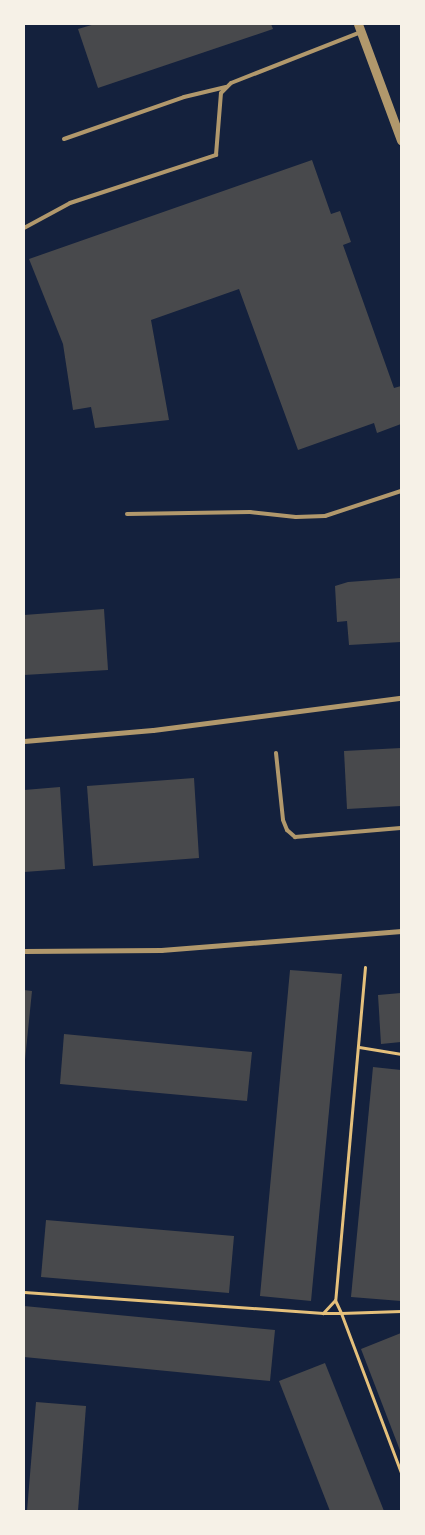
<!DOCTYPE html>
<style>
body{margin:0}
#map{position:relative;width:425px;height:1535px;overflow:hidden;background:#14213d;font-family:Literata,serif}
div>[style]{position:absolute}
.building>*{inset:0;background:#48494c}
.path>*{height:3px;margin:-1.5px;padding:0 1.5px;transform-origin:1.5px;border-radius:1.5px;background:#e5c07b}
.service>*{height:4px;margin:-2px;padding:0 2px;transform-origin:2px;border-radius:2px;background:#b1986c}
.minor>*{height:5px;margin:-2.5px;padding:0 2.5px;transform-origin:2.5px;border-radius:2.5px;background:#b1986c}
.tertiary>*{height:9px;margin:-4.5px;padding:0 4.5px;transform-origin:4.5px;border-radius:4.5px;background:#b1986c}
span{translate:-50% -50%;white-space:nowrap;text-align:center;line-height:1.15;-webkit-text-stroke:4px #f6f1e7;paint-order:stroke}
.frame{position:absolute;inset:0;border:25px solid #f6f1e7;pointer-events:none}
</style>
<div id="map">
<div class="building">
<div style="clip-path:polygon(95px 24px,271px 24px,273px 29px,98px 88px,78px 29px)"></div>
<div style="clip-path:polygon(312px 160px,331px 214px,340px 211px,351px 242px,343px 245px,394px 388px,401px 386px,401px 424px,377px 433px,374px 423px,298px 450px,239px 289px,151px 320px,169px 420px,95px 428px,91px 407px,73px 410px,63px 344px,29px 259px)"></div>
<div style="clip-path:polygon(401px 578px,401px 642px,349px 645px,347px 621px,337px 622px,335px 586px,348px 582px)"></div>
<div style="clip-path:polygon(104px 609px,108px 670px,24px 675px,24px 615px)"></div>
<div style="clip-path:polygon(401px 748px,401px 806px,347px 809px,344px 751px)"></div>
<div style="clip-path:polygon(194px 778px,199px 858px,93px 866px,87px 786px)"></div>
<div style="clip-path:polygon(60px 787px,65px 869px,24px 872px,24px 790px)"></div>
<div style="clip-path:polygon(290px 970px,342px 974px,311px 1301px,260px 1296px)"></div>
<div style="clip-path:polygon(24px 990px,32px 991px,25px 1060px,24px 1060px)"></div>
<div style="clip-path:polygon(401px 993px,401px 1042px,381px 1044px,378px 995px)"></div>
<div style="clip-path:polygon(64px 1034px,252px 1052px,247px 1101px,60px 1084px)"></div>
<div style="clip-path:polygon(373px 1067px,401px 1070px,401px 1301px,351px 1297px)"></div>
<div style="clip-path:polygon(46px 1220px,234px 1236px,229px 1293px,41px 1277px)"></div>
<div style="clip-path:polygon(24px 1306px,275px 1330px,270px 1381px,24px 1357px)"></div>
<div style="clip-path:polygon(401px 1333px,401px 1453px,361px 1349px)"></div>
<div style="clip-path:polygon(325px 1363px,384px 1511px,330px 1511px,279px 1381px)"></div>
<div style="clip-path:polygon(36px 1402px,86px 1406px,78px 1511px,27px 1511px)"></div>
</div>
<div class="path">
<div style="left:365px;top:967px;width:334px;rotate:95.1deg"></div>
<div style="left:335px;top:1300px;width:14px;rotate:65deg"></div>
<div style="left:341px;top:1313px;width:60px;rotate:-1.9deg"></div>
<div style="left:359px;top:1047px;width:43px;rotate:9.5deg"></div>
<div style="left:24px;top:1292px;width:300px;rotate:4deg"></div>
<div style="left:335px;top:1300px;width:18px;rotate:133deg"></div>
<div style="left:323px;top:1313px;width:18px"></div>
<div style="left:341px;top:1313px;width:171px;rotate:69.4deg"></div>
</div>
<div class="service">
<div style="left:64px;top:139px;width:127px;rotate:-19.3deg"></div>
<div style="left:184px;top:97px;width:43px;rotate:-13.4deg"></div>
<div style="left:24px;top:228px;width:52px;rotate:-28.5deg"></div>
<div style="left:70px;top:203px;width:154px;rotate:-18.2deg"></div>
<div style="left:216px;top:155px;width:62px;rotate:-85.4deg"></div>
<div style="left:221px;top:93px;width:14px;rotate:-45deg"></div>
<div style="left:231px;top:83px;width:140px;rotate:-21.4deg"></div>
<div style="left:127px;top:514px;width:123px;rotate:-0.9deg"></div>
<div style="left:250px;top:512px;width:46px;rotate:6.2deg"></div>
<div style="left:296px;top:517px;width:29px;rotate:-2deg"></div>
<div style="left:325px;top:516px;width:80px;rotate:-18.2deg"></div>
<div style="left:276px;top:753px;width:67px;rotate:84deg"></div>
<div style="left:283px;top:820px;width:11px;rotate:68deg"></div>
<div style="left:287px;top:830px;width:11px;rotate:41deg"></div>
<div style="left:295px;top:837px;width:106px;rotate:-4.9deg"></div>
</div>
<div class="minor">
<div style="left:24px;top:741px;width:129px;rotate:-4.9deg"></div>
<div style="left:153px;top:730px;width:250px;rotate:-7.4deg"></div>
<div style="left:24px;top:951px;width:137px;rotate:-0.4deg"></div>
<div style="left:161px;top:950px;width:241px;rotate:-4.5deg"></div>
</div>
<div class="tertiary">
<div style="left:358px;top:24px;width:124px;rotate:69.7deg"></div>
</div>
<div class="frame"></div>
</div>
